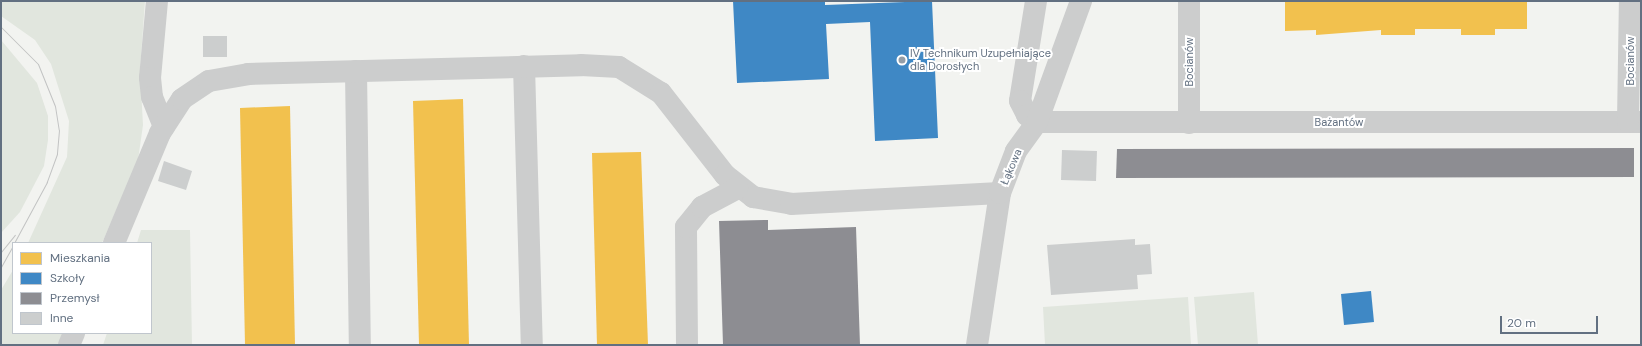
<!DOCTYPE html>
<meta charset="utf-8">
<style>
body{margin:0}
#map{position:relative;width:1642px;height:346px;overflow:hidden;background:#f2f3f0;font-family:"DM Sans",sans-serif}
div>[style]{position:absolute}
.green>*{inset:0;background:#e1e6de}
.homes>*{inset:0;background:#f2c14e}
.schools>*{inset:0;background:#3f88c5}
.industry>*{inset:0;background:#8d8d92}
.building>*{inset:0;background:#cccece}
.minor>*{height:22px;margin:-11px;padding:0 11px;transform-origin:11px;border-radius:11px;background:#cccdcd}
.tram>*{height:1px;margin:-0.5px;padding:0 0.5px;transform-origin:0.5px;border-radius:0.5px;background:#c2c3c3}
.dots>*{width:11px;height:11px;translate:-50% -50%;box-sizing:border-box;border:2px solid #fff;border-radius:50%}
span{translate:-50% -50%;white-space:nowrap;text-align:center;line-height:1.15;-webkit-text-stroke:4px #fff;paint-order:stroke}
.poi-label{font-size:11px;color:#627081}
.left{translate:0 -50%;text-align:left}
.street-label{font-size:11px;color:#627081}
.frame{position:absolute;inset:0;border:2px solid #627081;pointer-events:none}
.legend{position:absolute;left:12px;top:242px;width:140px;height:92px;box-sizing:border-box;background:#fff;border:1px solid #c0c6cd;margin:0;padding:5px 7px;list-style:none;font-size:12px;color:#627081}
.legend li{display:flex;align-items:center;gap:8px;height:20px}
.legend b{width:20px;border:1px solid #c0c6cd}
.scale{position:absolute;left:1500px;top:316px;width:98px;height:18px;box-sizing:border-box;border:2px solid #627081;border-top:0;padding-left:5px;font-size:12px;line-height:14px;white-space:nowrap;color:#627081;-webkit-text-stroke:3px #fff;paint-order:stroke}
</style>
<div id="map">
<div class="green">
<div style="clip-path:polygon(1px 1px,145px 1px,140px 70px,143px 125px,138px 160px,102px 243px,28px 243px,67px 157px,69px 121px,51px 64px,35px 40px,1px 16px)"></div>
<div style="clip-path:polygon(1px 40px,37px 83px,48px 116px,48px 140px,44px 166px,20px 212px,1px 233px)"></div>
<div style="clip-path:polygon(141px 230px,190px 230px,192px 345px,103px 345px,107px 333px,151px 333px,151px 243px,137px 243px)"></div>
<div style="clip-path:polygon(13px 270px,13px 333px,63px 333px,58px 345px,1px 345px,1px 290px)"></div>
<div style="clip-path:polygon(1254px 292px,1258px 345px,1198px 345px,1194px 297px)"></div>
<div style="clip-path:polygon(1188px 297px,1191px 345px,1045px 345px,1043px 307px)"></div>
</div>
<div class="homes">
<div style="clip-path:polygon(1285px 1px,1527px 1px,1527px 29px,1495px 29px,1495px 35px,1461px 35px,1461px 29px,1415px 29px,1415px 35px,1381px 35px,1381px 30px,1316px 35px,1316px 30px,1285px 31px)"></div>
<div style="clip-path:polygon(463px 99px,469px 345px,419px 345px,413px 101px)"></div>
<div style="clip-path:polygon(290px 106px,295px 345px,245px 345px,240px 108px)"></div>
<div style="clip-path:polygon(641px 152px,648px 345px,597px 345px,592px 153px)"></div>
</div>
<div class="schools">
<div style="clip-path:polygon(733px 1px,825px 1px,825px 5px,932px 1px,938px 138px,875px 141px,870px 22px,826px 24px,829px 79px,737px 83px)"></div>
<div style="clip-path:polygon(1371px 291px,1374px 322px,1344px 325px,1341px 294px)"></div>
</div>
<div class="industry">
<div style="clip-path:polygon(1634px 148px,1634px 177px,1116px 178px,1117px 149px)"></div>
<div style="clip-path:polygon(768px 220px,768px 230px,856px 227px,860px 345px,723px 345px,719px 221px)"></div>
</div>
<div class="building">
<div style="clip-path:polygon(203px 36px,227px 36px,227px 57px,203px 57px)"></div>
<div style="clip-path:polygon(1062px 150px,1097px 151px,1096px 181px,1061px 180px)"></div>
<div style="clip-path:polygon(164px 161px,192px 171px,186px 190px,158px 181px)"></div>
<div style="clip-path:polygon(1135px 239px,1135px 245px,1150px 244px,1152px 274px,1137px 275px,1138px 289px,1051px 295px,1047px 245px)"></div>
</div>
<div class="minor">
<div style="left:157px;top:1px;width:77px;rotate:95.2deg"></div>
<div style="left:150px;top:78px;width:19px;rotate:84deg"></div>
<div style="left:152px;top:97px;width:32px;rotate:68deg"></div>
<div style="left:1036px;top:1px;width:101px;rotate:99.1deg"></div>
<div style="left:1020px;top:101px;width:16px;rotate:63deg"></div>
<div style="left:1027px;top:115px;width:12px;rotate:35deg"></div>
<div style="left:1037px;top:122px;width:604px"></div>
<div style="left:1189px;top:1px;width:122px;rotate:90deg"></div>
<div style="left:524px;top:66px;width:279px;rotate:88.4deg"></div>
<div style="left:356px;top:71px;width:274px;rotate:89.2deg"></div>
<div style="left:1628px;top:122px;width:121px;rotate:-89.1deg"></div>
<div style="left:114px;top:243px;width:119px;rotate:-67.3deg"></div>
<div style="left:160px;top:133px;width:40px;rotate:-57.1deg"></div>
<div style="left:182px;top:99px;width:32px;rotate:-34deg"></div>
<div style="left:209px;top:81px;width:40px;rotate:-10deg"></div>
<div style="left:248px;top:74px;width:333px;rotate:-1.5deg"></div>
<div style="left:581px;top:65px;width:38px;rotate:3deg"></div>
<div style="left:619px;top:67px;width:49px;rotate:31.8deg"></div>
<div style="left:661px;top:93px;width:104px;rotate:52deg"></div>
<div style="left:725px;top:175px;width:36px;rotate:38deg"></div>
<div style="left:753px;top:197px;width:39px;rotate:10deg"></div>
<div style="left:791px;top:204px;width:209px;rotate:-3deg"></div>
<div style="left:69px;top:345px;width:13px;rotate:-67deg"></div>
<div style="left:687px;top:345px;width:118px;rotate:-90.5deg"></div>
<div style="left:686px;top:227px;width:26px;rotate:-51deg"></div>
<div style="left:702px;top:207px;width:40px;rotate:-28deg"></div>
<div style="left:977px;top:345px;width:154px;rotate:-81.4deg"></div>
<div style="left:1000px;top:193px;width:45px;rotate:-69.1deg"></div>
<div style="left:1016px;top:151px;width:36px;rotate:-54deg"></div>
<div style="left:1037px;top:122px;width:129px;rotate:-70deg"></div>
</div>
<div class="tram">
<div style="left:1px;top:27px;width:52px;rotate:45deg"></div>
<div style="left:38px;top:64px;width:45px;rotate:68deg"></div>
<div style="left:55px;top:106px;width:24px;rotate:81deg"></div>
<div style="left:59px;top:130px;width:24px;rotate:95deg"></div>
<div style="left:57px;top:154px;width:30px;rotate:110deg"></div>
<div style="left:47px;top:182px;width:69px;rotate:118.4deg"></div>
<div style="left:1px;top:252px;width:22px;rotate:-51deg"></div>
<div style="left:1px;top:267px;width:25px;rotate:-61deg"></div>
</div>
<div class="dots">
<div style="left:902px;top:60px;background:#949ea8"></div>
</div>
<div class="poi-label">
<span class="left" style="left:910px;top:60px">IV Technikum Uzupełniające<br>dla Dorosłych</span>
</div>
<div class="street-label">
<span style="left:1630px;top:61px;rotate:-90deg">Bocianów</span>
<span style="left:1189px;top:62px;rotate:-90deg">Bocianów</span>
<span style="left:1339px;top:122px">Bażantów</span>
<span style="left:1011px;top:167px;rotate:-67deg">Łąkowa</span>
</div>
<div class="frame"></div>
<ul class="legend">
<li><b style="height:11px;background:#f2c14e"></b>Mieszkania</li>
<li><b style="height:11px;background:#3f88c5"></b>Szkoły</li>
<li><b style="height:11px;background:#8d8d92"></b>Przemysł</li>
<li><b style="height:11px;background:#cccece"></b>Inne</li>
</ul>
<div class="scale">20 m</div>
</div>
